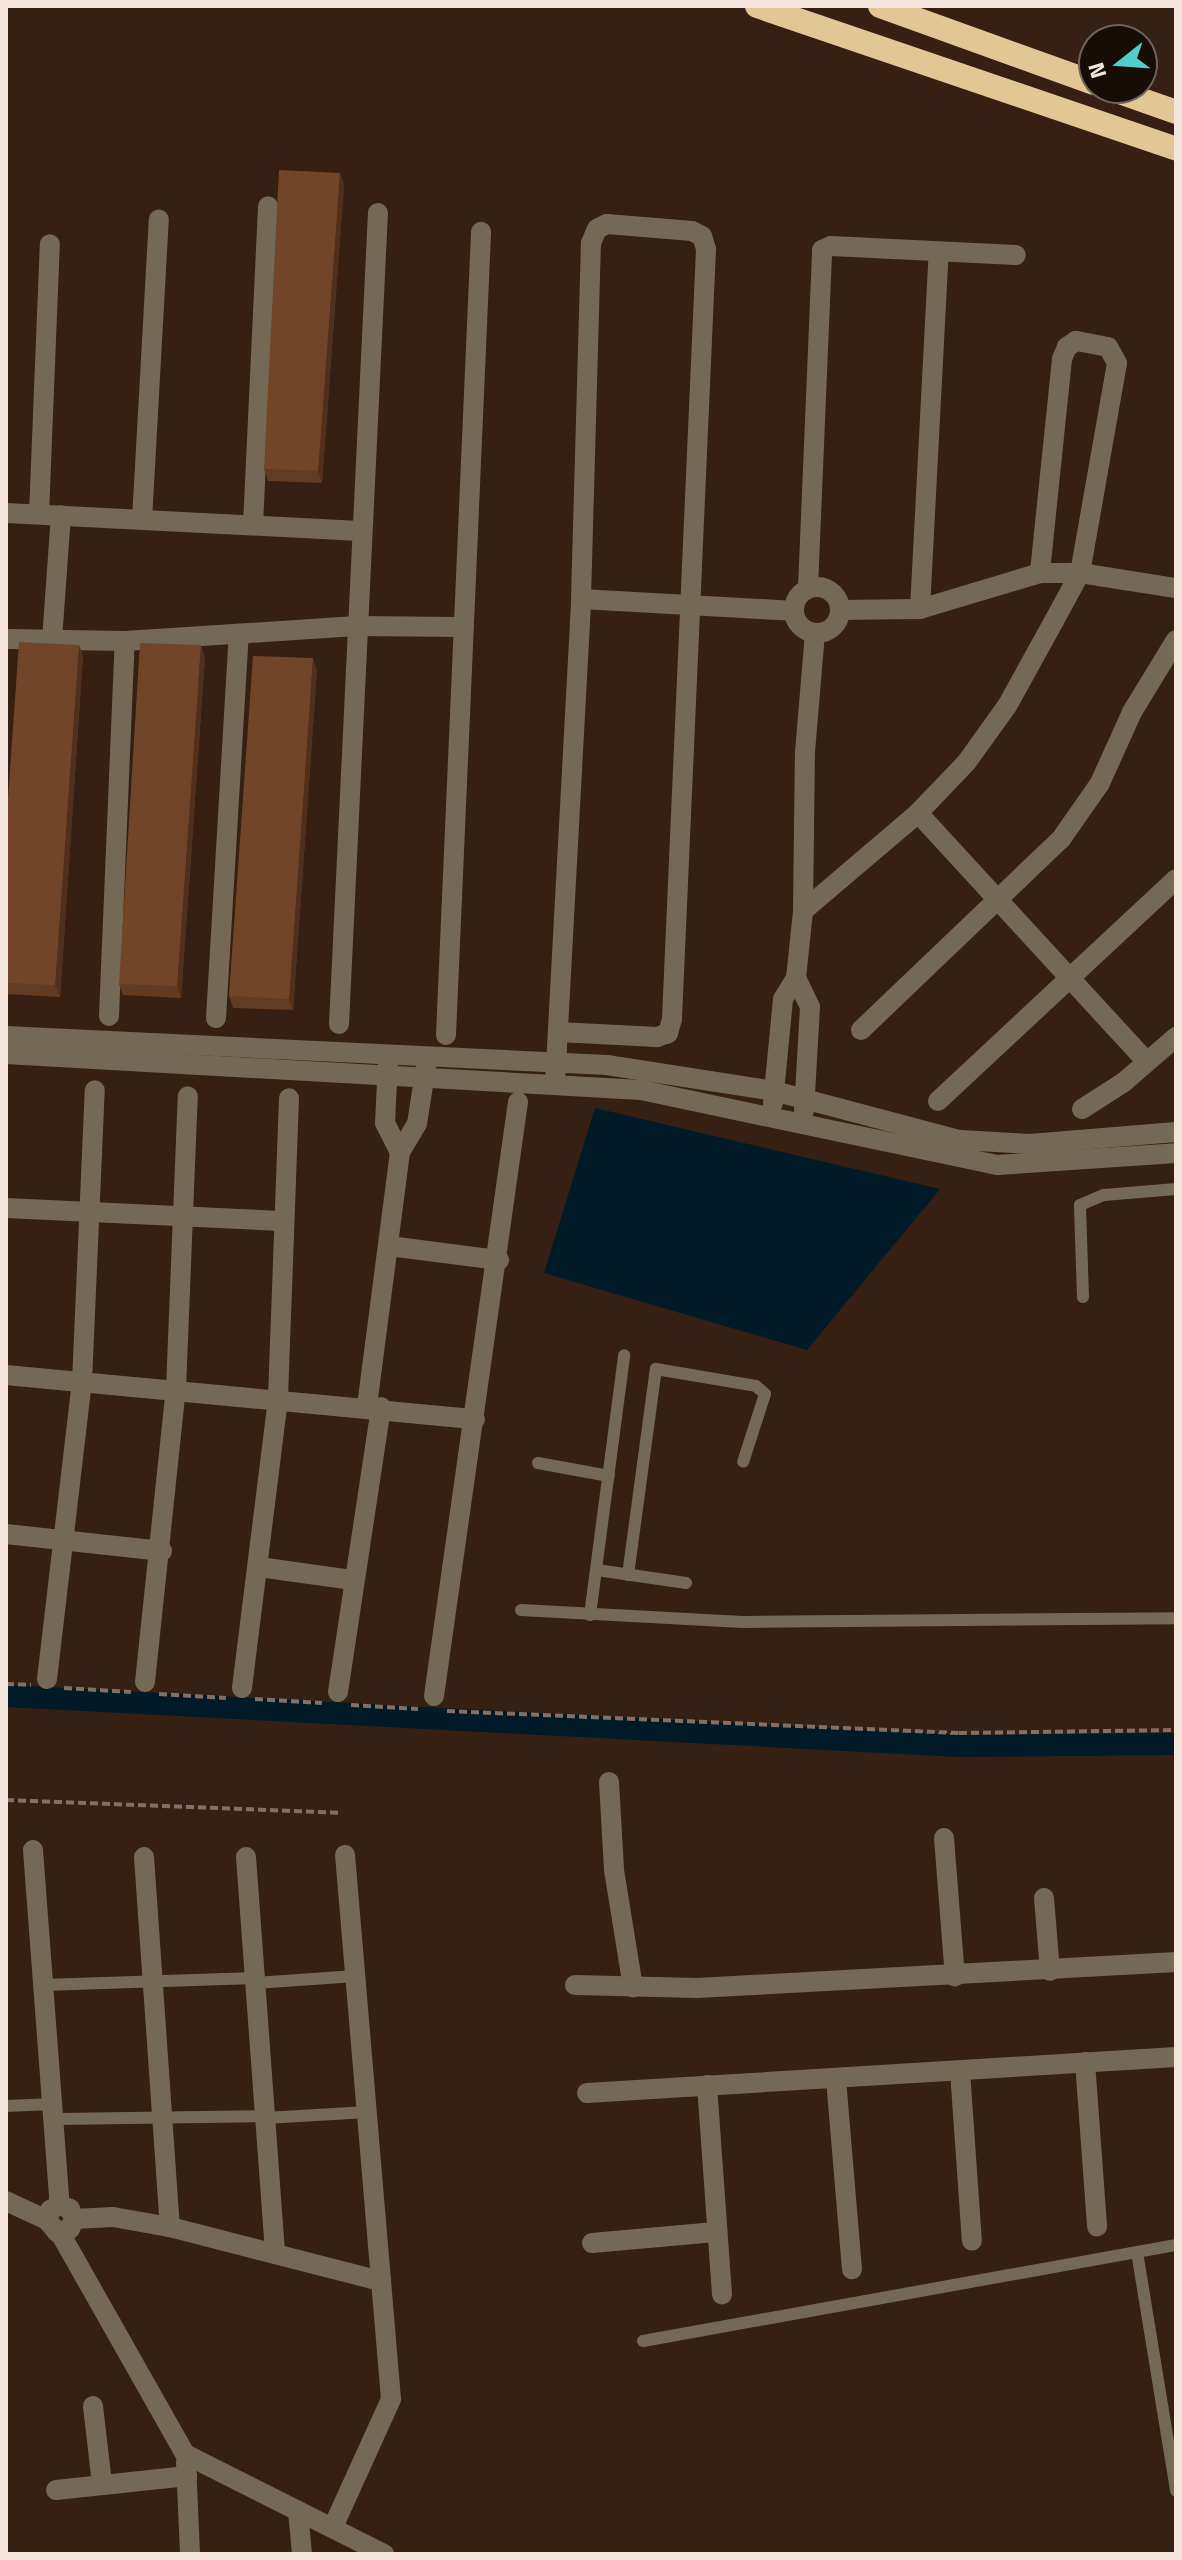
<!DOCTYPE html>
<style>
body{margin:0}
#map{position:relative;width:1182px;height:2560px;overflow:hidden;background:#352013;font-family:"Titillium Web",sans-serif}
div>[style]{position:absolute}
.water>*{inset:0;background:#001a28}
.canal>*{height:22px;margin:-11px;padding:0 11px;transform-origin:11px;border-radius:11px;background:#001a28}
.path>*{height:4px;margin-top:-2px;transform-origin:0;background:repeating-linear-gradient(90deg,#837065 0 8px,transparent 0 12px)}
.lane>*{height:12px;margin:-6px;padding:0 6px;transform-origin:6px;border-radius:6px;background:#746955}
.street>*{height:20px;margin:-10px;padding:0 10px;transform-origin:10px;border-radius:10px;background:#746955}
.street>.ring{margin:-10px;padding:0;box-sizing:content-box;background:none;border:20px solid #746955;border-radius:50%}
.highway>*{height:24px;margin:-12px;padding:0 12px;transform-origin:12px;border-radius:12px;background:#e2c693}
.wall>*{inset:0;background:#623b23}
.shaded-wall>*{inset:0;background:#50301d}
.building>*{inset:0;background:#724529}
span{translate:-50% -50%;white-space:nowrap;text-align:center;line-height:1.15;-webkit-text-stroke:6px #160d07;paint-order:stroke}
.frame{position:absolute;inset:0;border:8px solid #f4e5dd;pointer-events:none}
.north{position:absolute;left:1078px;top:24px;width:80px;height:80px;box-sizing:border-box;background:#160d07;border:2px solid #6f635d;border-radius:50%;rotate:253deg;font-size:22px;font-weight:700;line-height:32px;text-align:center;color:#f4e5dd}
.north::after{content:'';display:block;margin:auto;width:28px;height:36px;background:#53cdc9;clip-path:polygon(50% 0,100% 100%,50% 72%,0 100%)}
</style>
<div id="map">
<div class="water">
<div style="clip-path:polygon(595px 1108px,940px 1189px,807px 1350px,544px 1273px)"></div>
</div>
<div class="canal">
<div style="left:6px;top:1696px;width:955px;rotate:3deg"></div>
<div style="left:960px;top:1746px;width:216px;rotate:-0.5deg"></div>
</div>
<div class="path">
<div style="left:6px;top:1684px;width:25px;rotate:2deg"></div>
<div style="left:64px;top:1688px;width:67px;rotate:3.4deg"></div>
<div style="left:159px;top:1694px;width:67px;rotate:3.4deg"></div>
<div style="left:255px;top:1699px;width:67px;rotate:3.4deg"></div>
<div style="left:351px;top:1705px;width:67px;rotate:3.4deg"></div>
<div style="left:447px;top:1711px;width:512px;rotate:2.46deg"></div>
<div style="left:959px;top:1733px;width:217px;rotate:-0.8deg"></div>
<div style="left:6px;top:1800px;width:333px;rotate:2.2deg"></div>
</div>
<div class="lane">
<div style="left:1083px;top:1297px;width:92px;rotate:-91.9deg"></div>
<div style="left:1080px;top:1205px;width:26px;rotate:-23deg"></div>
<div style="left:1104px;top:1195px;width:72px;rotate:-4.8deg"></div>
<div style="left:538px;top:1463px;width:72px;rotate:10.4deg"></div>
<div style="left:597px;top:1570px;width:90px;rotate:8.3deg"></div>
<div style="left:628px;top:1575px;width:208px;rotate:-82.3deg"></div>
<div style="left:656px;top:1369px;width:101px;rotate:9.6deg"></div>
<div style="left:756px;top:1386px;width:12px;rotate:42deg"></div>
<div style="left:765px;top:1394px;width:71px;rotate:107.9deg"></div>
<div style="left:521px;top:1610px;width:222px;rotate:3.1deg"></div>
<div style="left:743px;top:1622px;width:433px;rotate:-0.5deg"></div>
<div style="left:590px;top:1615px;width:262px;rotate:-82.5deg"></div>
<div style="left:255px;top:1983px;width:101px;rotate:-4deg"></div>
<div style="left:43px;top:1985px;width:212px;rotate:-1.9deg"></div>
<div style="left:6px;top:2106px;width:48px;rotate:-2.4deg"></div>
<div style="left:265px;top:2118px;width:103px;rotate:-3.3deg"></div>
<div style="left:56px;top:2119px;width:209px;rotate:-0.8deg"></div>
<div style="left:1137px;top:2252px;width:242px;rotate:80.7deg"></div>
<div style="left:643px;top:2341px;width:542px;rotate:-10.21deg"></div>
</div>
<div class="street">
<div style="left:6px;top:513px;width:354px;rotate:2.9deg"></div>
<div style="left:39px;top:514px;width:270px;rotate:-87.7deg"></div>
<div style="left:142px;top:520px;width:301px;rotate:-86.8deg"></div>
<div style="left:253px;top:525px;width:319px;rotate:-87.3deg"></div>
<div class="ring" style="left:794px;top:587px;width:26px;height:26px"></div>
<div style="left:808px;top:588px;width:338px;rotate:-87.6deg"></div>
<div style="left:822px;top:250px;width:10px;rotate:-24deg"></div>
<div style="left:831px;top:246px;width:185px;rotate:2.8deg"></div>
<div style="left:581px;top:599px;width:213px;rotate:3.2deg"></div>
<div style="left:920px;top:609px;width:358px;rotate:-87deg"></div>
<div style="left:840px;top:610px;width:80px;rotate:-0.7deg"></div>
<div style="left:920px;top:609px;width:125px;rotate:-16.7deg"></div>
<div style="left:1040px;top:573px;width:40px"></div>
<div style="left:1080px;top:573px;width:97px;rotate:8.9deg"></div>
<div style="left:6px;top:639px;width:119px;rotate:1deg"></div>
<div style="left:125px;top:641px;width:232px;rotate:-3.7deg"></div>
<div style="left:357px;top:626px;width:105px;rotate:0.5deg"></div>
<div style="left:52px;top:640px;width:125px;rotate:-85.9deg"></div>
<div style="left:918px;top:813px;width:337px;rotate:47.4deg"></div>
<div style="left:803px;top:911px;width:151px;rotate:-40.4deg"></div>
<div style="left:918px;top:813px;width:69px;rotate:-46.2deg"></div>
<div style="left:966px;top:763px;width:70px;rotate:-54.3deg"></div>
<div style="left:1007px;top:706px;width:97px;rotate:-61.1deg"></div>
<div style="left:1054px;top:621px;width:55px;rotate:-61.6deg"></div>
<div style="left:1080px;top:573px;width:213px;rotate:-80deg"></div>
<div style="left:1117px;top:363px;width:18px;rotate:-119deg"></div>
<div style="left:1108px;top:347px;width:33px;rotate:-169deg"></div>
<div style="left:1076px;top:341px;width:11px;rotate:146deg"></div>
<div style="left:1067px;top:347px;width:13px;rotate:113deg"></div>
<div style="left:1062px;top:359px;width:215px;rotate:95.9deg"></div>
<div style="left:796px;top:978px;width:32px;rotate:64deg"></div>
<div style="left:810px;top:1007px;width:104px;rotate:93.3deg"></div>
<div style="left:109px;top:1016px;width:375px;rotate:-87.6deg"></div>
<div style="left:216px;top:1018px;width:385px;rotate:-86.6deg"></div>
<div style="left:339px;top:1024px;width:812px;rotate:-87.25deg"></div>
<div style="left:861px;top:1030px;width:277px;rotate:-43.7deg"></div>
<div style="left:1061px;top:839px;width:68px;rotate:-55.1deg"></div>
<div style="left:1100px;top:783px;width:78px;rotate:-65.7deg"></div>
<div style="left:1132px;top:712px;width:84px;rotate:-58.6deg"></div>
<div style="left:446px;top:1035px;width:804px;rotate:-87.5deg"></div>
<div style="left:6px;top:1036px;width:602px;rotate:2.76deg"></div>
<div style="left:607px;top:1065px;width:169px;rotate:8.8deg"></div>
<div style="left:774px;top:1091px;width:192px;rotate:14.8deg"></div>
<div style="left:960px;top:1140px;width:70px;rotate:3.3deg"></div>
<div style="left:1030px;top:1144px;width:146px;rotate:-4.7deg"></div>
<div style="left:6px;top:1054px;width:636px;rotate:3.24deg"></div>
<div style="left:641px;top:1090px;width:364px;rotate:11.9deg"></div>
<div style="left:997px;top:1165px;width:179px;rotate:-3.8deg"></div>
<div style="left:388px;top:1060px;width:63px;rotate:92.7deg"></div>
<div style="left:385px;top:1123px;width:33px;rotate:63deg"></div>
<div style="left:555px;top:1084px;width:486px;rotate:-86.9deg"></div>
<div style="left:581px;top:599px;width:356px;rotate:-88.4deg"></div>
<div style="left:591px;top:243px;width:15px;rotate:-67deg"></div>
<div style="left:597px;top:229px;width:11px;rotate:-27deg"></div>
<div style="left:607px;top:224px;width:85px;rotate:4.7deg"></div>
<div style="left:692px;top:231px;width:11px;rotate:27deg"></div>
<div style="left:702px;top:236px;width:14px;rotate:73deg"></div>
<div style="left:706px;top:249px;width:771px;rotate:92.53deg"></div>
<div style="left:672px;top:1019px;width:15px;rotate:106deg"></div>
<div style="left:668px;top:1033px;width:12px;rotate:160deg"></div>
<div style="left:657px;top:1037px;width:99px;rotate:-177.1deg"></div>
<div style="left:938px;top:1101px;width:325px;rotate:-43deg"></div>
<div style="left:773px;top:1103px;width:104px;rotate:-84.5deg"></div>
<div style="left:783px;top:999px;width:25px;rotate:-58deg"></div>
<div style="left:796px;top:978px;width:67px;rotate:-84deg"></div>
<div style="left:803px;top:911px;width:159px;rotate:-89.3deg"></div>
<div style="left:805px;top:752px;width:119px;rotate:-85.2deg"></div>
<div style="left:1082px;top:1109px;width:50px;rotate:-32.7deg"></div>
<div style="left:1124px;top:1082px;width:69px;rotate:-40.9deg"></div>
<div style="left:6px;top:1208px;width:276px;rotate:2.7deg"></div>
<div style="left:389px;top:1246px;width:111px;rotate:7.3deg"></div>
<div style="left:6px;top:1375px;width:471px;rotate:5.4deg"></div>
<div style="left:367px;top:1406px;width:256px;rotate:-82.6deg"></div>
<div style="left:400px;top:1152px;width:33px;rotate:-59deg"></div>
<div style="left:417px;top:1124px;width:59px;rotate:-81.2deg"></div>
<div style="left:6px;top:1534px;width:157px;rotate:6.2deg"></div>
<div style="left:259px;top:1567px;width:95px;rotate:7.9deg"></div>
<div style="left:47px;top:1679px;width:299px;rotate:-83.3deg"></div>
<div style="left:82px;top:1382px;width:292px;rotate:-87.5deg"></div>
<div style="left:145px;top:1682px;width:295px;rotate:-84deg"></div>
<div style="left:176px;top:1389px;width:293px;rotate:-87.7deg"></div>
<div style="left:242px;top:1688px;width:292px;rotate:-82.9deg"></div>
<div style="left:278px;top:1398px;width:300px;rotate:-87.9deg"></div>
<div style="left:338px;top:1692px;width:288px;rotate:-81.4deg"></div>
<div style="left:434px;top:1696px;width:600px;rotate:-81.95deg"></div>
<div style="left:609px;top:1782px;width:88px;rotate:86.7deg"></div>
<div style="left:614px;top:1870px;width:119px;rotate:80.8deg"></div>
<div style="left:944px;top:1838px;width:139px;rotate:85.5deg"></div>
<div style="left:33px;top:1850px;width:356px;rotate:85.7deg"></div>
<div style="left:144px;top:1857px;width:371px;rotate:86deg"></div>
<div style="left:246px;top:1857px;width:398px;rotate:85.8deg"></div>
<div style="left:1044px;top:1898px;width:73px;rotate:85.3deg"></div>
<div style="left:575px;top:1985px;width:122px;rotate:1.4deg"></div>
<div style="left:697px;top:1988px;width:480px;rotate:-3.1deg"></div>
<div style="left:1085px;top:2062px;width:165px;rotate:85.8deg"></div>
<div style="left:960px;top:2071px;width:170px;rotate:86deg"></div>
<div style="left:836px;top:2079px;width:191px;rotate:85.2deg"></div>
<div style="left:707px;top:2085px;width:210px;rotate:85.9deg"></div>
<div style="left:587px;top:2093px;width:590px;rotate:-3.5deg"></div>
<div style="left:6px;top:2201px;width:45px;rotate:24.9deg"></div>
<div style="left:47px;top:2220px;width:16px;rotate:50deg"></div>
<div style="left:57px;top:2232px;width:13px;rotate:-13deg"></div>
<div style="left:70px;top:2229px;width:11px;rotate:-68deg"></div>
<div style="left:74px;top:2219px;width:11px;rotate:-112deg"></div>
<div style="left:70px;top:2209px;width:11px;rotate:-158deg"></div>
<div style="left:60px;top:2205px;width:11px;rotate:153deg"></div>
<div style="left:50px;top:2210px;width:10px;rotate:107deg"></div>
<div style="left:74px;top:2219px;width:39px;rotate:-3deg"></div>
<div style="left:113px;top:2217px;width:58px;rotate:10deg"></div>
<div style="left:170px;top:2227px;width:218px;rotate:14.4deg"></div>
<div style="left:60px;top:2233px;width:254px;rotate:60.5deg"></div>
<div style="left:185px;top:2454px;width:223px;rotate:26.7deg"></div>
<div style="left:592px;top:2243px;width:124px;rotate:-5.1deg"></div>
<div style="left:93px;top:2406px;width:79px;rotate:83.4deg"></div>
<div style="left:186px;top:2462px;width:92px;rotate:87.5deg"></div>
<div style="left:56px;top:2490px;width:132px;rotate:-6.1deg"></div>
<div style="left:298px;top:2511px;width:43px;rotate:84.7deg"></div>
<div style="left:333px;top:2527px;width:141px;rotate:-65.6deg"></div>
<div style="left:391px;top:2399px;width:546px;rotate:-94.83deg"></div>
</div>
<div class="highway">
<div style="left:757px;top:6px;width:443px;rotate:18.8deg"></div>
<div style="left:880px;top:6px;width:227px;rotate:19.8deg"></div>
<div style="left:1108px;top:88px;width:72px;rotate:19.4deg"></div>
</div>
<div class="wall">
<div style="clip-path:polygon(344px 184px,322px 483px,268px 481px,264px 469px)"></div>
<div style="clip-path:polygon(83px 656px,60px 997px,6px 994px,6px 827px)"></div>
<div style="clip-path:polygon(205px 657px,181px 998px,123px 995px,119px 984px)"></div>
<div style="clip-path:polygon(317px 670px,293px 1010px,233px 1008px,229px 996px)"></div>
</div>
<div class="shaded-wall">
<div style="clip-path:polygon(340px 173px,344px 184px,322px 483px,318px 471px)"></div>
<div style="clip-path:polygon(79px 645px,83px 656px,60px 997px,55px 985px)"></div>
<div style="clip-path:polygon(201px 645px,205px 657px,181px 998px,177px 986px)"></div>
<div style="clip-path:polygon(313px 658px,317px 670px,293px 1010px,289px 999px)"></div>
</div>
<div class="building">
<div style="clip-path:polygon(279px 170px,340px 173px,318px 471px,264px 469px)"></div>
<div style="clip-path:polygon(19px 642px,79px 645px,55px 985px,6px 983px,6px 827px)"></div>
<div style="clip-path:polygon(140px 643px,201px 645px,177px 986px,119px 984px)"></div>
<div style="clip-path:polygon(253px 656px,313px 658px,289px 999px,229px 996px)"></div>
</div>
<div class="frame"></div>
<div class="north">N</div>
</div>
